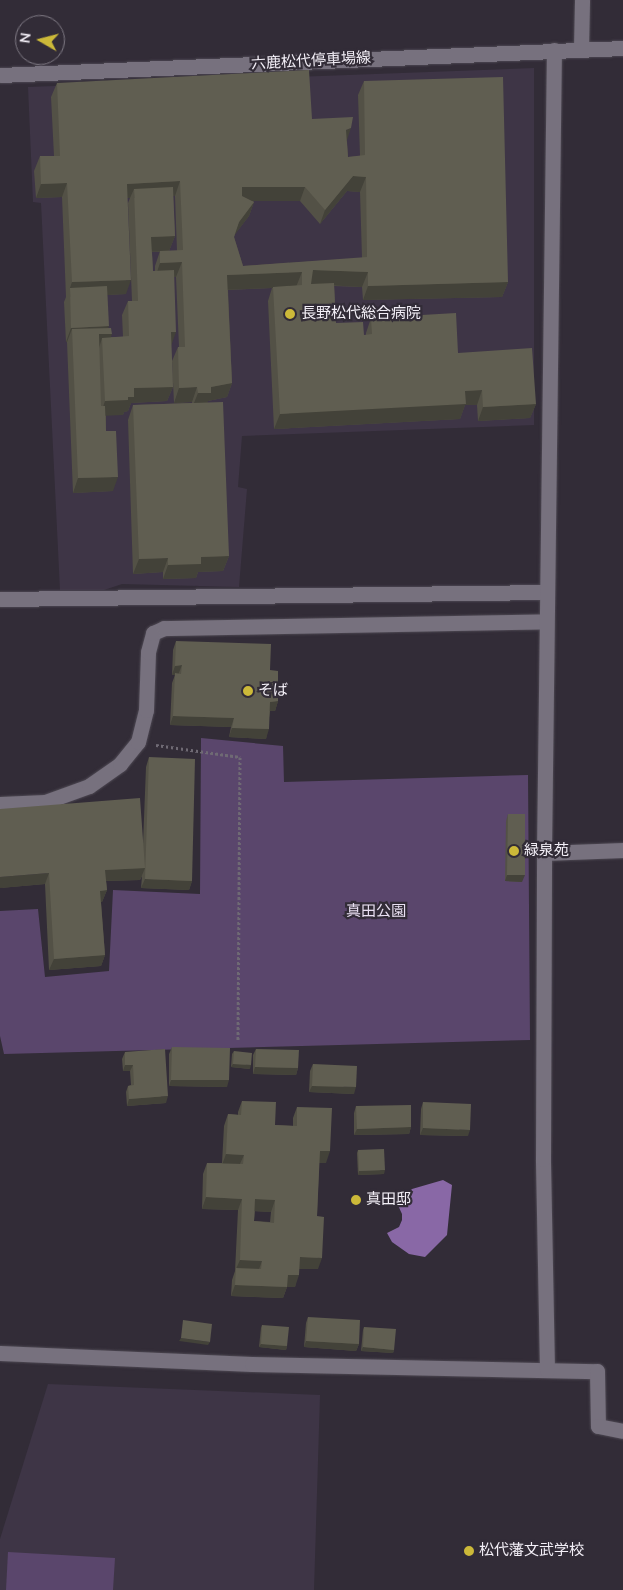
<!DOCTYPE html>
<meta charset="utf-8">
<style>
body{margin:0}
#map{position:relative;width:623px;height:1590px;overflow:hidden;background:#322c37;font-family:"Nunito Sans","Noto Sans JP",sans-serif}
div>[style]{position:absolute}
.built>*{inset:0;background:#3e3546}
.green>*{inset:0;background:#5a466c}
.water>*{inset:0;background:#8968a6}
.path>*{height:3px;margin-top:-1.5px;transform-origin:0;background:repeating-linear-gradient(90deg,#6f6a74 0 2.5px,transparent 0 5px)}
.roads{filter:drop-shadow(0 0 1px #4e4953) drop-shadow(0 0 1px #4e4953)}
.street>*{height:15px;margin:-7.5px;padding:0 7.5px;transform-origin:7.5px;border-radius:7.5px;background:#77717e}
.secondary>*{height:15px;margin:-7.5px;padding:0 7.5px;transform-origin:7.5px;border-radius:7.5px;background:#77717e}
.wall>*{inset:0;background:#535146}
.shaded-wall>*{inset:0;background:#434239}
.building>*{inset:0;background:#605e51}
.dots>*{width:14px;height:14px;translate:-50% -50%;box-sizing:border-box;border:2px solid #322c37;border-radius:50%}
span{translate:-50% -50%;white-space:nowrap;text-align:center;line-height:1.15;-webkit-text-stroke:4.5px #322c37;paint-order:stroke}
.street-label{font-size:15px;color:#f3eff7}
.poi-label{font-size:15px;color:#f3eff7}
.left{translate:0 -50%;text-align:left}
.park-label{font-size:15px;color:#e9e0f2}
.north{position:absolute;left:15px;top:15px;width:50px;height:50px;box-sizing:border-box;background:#322c37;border:1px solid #7f7a84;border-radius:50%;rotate:278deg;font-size:14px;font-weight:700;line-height:20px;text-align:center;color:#f3eff7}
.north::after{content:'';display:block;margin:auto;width:18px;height:22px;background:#ccb939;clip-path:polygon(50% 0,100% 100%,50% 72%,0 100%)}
</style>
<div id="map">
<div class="built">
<div style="clip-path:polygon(534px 68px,534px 425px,242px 436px,238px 487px,247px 489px,239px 587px,122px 584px,104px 590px,60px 590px,41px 203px,33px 202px,28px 87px)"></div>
<div style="clip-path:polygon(48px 1384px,320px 1395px,314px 1590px,0 1590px,0 1539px)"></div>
</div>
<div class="green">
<div style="clip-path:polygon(201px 738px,283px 746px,284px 782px,528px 775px,530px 1040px,4px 1054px,0 1036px,0 911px,38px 909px,45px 977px,109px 971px,113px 890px,200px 894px)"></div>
<div style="clip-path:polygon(8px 1552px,115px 1558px,113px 1590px,6px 1590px)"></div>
</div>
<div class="water">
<div style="clip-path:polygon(443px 1180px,452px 1185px,447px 1235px,425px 1257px,409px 1254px,392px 1242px,387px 1233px,399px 1227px,402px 1220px,402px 1214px,396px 1201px,412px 1189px)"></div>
</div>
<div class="path">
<div style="left:156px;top:745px;width:85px;rotate:8.1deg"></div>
<div style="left:240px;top:757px;width:284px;rotate:90.4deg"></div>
</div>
<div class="roads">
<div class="street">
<div style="left:581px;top:49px;width:49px;rotate:-88.8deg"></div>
<div style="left:0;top:599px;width:547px;rotate:-0.73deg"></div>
<div style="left:0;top:804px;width:45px;rotate:-2.5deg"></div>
<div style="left:45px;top:802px;width:47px;rotate:-20deg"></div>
<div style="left:89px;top:786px;width:38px;rotate:-35deg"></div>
<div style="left:120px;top:764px;width:28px;rotate:-51deg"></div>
<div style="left:138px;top:742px;width:33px;rotate:-76deg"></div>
<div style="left:146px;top:710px;width:58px;rotate:-88deg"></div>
<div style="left:148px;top:652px;width:20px;rotate:-75deg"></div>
<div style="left:153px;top:633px;width:12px;rotate:-24deg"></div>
<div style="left:164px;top:628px;width:382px;rotate:-1deg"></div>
<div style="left:544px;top:853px;width:79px;rotate:-2.2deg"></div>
<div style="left:0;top:1353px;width:252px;rotate:2.5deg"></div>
<div style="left:252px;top:1364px;width:345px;rotate:1.2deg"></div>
<div style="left:597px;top:1371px;width:55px;rotate:89deg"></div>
<div style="left:598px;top:1426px;width:25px;rotate:11deg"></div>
<div style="left:547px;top:1370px;width:211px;rotate:-91.1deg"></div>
<div style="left:543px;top:1159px;width:306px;rotate:-89.8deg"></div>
<div style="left:544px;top:853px;width:803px;rotate:-89.29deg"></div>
</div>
<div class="secondary">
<div style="left:0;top:75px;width:624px;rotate:-2.48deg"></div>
</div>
</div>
<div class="wall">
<div style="clip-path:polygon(evenodd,364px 81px,508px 282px,502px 297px,363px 300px,362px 287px,334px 286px,336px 323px,364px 335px,366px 335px,366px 333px,371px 318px,458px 353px,536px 404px,530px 418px,478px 421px,477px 405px,465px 405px,460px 419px,274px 429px,268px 301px,272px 288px,228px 290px,232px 383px,227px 397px,208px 401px,207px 402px,229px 556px,223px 571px,198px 572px,196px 578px,163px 579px,163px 572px,133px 574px,128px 420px,133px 405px,192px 403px,192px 402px,174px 403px,172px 361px,178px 347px,179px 347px,176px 277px,174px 277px,171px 346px,173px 387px,167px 401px,131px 403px,128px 411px,124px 412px,123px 415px,106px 415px,106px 431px,113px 491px,73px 493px,67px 342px,66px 342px,64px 302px,66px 297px,62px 197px,36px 198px,34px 171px,40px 156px,54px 156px,51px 97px,57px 83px,312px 119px,347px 141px,348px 157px,360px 156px,358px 95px,364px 81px,347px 191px,360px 192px,362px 258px,243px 266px,234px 237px,235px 234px,249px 216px,254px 202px,253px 201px,300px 201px,320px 224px,347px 191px,364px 81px,173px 196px,175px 196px,177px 251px,160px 251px,155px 266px,155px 271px,153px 271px,152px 252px,169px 251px,175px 236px,173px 196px,364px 81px,127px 198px,130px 198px,128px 203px,132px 301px,128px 301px,122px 315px,123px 337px,111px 337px,108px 328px,107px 295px,126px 294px,127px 198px)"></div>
<div style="clip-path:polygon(176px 641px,270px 670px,278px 701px,275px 711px,270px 711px,266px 739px,229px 737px,231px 727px,170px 725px,172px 683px,175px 675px,172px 675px,173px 650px)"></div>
<div style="clip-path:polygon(149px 757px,192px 881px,189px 890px,141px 888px,142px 876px,140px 880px,106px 881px,107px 890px,102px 902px,101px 902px,105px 955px,101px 966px,49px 970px,45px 884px,0 888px,143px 844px,146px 767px)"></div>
<div style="clip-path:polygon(508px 814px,522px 882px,505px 881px,506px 821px)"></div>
<div style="clip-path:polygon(172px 1047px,227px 1087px,169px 1086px,169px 1054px)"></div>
<div style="clip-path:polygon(256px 1049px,298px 1068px,296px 1075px,253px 1074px,253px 1055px)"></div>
<div style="clip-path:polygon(234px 1051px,250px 1069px,231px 1067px,232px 1054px)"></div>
<div style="clip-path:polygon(125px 1052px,166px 1103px,127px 1106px,126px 1092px,128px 1086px,131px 1085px,130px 1071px,123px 1071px,122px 1059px)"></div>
<div style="clip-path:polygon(313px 1064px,354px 1094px,309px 1092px,310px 1071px)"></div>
<div style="clip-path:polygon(evenodd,242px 1101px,275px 1125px,293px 1126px,293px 1118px,297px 1107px,326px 1163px,319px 1163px,317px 1216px,318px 1269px,299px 1269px,295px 1287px,287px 1287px,283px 1298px,231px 1296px,232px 1280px,235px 1271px,238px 1210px,202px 1209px,203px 1174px,207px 1163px,222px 1163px,224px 1126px,228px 1114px,238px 1115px,238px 1112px,242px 1101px,255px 1211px,271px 1212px,270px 1222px,254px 1221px,255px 1211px)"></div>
<div style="clip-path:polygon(423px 1102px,468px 1136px,420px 1135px,421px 1109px)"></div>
<div style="clip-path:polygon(356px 1106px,411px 1127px,409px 1134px,354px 1135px,354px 1113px)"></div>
<div style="clip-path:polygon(358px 1150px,384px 1174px,358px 1175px,357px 1153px)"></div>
<div style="clip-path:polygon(308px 1317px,359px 1344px,356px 1351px,304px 1347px,306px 1323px)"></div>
<div style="clip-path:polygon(262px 1325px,287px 1346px,286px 1350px,259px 1347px,261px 1328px)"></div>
<div style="clip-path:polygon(364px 1327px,394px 1350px,393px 1353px,361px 1351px,363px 1330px)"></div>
</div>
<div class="shaded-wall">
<div style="clip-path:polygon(351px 128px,346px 143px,346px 130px)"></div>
<div style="clip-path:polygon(353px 176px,366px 177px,360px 192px,347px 191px,320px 224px,325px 210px)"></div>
<div style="clip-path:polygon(180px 181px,175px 196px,134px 198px,134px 189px,130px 198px,121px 198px,127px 184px)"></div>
<div style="clip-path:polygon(67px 183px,62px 197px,36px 198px,41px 184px)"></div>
<div style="clip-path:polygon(242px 187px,305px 187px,300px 201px,237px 201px)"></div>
<div style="clip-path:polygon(254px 202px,249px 216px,233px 237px,239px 222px)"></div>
<div style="clip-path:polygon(175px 236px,169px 251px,146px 252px,151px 237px)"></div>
<div style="clip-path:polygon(182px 262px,176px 277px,155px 278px,160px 263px)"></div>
<div style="clip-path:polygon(313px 270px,368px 272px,362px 287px,307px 284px)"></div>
<div style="clip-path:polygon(302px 272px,296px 287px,222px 290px,227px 275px)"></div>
<div style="clip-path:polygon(131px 280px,126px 294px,70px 297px,70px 288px,72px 282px)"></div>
<div style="clip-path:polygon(508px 282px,502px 297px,363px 300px,368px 286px)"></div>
<div style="clip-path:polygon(109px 326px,106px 334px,112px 334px,107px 348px,102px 338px,99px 348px,72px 329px,67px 342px,66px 342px,71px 328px)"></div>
<div style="clip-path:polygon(171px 332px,176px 332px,171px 346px)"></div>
<div style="clip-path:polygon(232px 383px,227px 397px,208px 401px,206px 407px,192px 408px,198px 393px,211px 387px)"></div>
<div style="clip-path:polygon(173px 387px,167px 401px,131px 403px,128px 411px,124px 412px,123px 415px,100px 416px,105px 401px,128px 397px,134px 388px)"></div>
<div style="clip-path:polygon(197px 387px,192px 402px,174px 403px,179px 388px)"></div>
<div style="clip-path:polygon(482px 390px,477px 405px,465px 405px,460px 419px,274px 429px,280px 414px,465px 391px)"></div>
<div style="clip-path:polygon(536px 404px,530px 418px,478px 421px,483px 407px)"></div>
<div style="clip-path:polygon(118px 477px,113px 491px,73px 493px,78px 478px)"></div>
<div style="clip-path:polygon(229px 556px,223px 571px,198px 572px,196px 578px,163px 579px,168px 565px,201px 557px)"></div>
<div style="clip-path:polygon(168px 558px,163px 572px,133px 574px,139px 559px)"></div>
<div style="clip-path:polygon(182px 665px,178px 675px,172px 675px,175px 666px)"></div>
<div style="clip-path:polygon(278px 701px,275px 711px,267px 711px,270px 702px)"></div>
<div style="clip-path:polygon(173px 716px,234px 718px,231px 727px,170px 725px)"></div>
<div style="clip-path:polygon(232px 728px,269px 729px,266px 739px,229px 737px)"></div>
<div style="clip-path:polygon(145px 868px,140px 880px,101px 881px,105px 870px)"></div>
<div style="clip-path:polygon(49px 873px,45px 884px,0 888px,0 877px)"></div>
<div style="clip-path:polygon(507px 875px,525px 875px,522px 882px,505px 881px)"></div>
<div style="clip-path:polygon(145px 879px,192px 881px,189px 890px,141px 888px)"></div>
<div style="clip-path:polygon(107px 890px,102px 902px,96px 903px,100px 891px)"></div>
<div style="clip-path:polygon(105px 955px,101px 966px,49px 970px,54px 959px)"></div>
<div style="clip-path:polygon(233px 1064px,251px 1065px,250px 1069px,231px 1067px)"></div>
<div style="clip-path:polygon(125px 1065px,133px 1065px,130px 1071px,123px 1071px)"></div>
<div style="clip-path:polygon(255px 1067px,298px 1068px,296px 1075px,253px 1074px)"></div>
<div style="clip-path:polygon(171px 1080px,229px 1080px,227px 1087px,169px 1086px)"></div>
<div style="clip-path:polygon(312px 1086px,356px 1087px,354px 1094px,309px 1092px)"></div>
<div style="clip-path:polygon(168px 1096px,166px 1103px,127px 1106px,129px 1099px)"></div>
<div style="clip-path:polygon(411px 1127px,409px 1134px,354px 1135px,357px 1129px)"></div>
<div style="clip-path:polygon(423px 1128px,470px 1130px,468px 1136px,420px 1135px)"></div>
<div style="clip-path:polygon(320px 1151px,330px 1151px,326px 1163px,316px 1163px)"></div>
<div style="clip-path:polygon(226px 1154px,244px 1155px,239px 1166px,222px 1165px)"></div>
<div style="clip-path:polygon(385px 1170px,384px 1174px,358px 1175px,359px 1171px)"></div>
<div style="clip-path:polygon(206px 1197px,242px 1199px,238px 1210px,202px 1209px)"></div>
<div style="clip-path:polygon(255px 1199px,275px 1200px,271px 1212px,251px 1211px)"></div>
<div style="clip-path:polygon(300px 1257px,322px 1258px,318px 1269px,296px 1269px)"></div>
<div style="clip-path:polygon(240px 1260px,262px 1261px,258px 1272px,236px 1269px)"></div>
<div style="clip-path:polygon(288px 1275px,299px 1275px,295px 1287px,283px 1287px)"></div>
<div style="clip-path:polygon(235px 1285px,287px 1287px,283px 1298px,231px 1296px)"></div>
<div style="clip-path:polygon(181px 1338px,210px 1342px,208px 1345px,179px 1341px)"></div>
<div style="clip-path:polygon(306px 1341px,359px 1344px,356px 1351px,304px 1347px)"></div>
<div style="clip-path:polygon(261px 1344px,287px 1346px,286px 1350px,259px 1347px)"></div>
<div style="clip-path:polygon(363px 1347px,394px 1350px,393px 1353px,361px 1351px)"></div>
</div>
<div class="building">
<div style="clip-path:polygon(evenodd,309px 70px,312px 119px,353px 117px,351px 128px,346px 130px,348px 157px,365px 155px,364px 81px,503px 77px,508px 282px,368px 286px,368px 272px,313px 270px,311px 284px,334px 283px,336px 323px,363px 322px,364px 335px,372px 334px,371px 318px,456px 313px,458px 353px,532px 348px,536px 404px,483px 407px,482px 390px,465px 391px,466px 404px,280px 414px,273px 287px,302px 285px,302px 272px,227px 275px,232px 383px,211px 387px,211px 393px,198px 393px,197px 387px,179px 388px,178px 347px,185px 347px,182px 262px,160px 263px,160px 251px,183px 250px,180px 181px,127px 184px,131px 280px,72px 282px,67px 183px,41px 184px,40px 156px,60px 156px,57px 83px,309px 70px,353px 176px,366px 177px,367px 257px,243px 266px,234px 237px,239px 222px,254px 202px,242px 196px,242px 187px,305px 187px,325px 210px,353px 176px)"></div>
<div style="clip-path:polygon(173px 187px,175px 236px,151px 237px,153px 271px,174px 270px,176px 332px,171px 332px,173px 387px,134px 388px,134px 397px,128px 397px,128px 400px,105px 401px,102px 338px,129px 336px,128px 301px,138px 301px,134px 189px)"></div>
<div style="clip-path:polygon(107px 286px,109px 326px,71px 328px,70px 288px)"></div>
<div style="clip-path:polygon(111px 328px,112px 334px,99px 334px,101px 406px,105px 406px,106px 431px,116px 431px,118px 477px,78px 478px,72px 329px)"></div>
<div style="clip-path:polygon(223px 402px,229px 556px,201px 557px,201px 564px,168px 565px,168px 558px,139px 559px,133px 405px)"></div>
<div style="clip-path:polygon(176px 641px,271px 644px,270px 670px,278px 671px,278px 701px,270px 702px,269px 729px,232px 728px,234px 718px,173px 716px,175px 673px,181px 674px,182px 665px,175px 666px)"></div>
<div style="clip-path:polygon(149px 757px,195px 759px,192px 881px,145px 879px)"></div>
<div style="clip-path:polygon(140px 798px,145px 868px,105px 870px,107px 890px,100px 891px,105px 955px,54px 959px,49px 873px,0 877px,0 809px)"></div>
<div style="clip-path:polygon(508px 814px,525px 814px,525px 875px,507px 875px)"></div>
<div style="clip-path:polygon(172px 1047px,230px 1048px,229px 1080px,171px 1080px)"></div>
<div style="clip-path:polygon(165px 1049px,168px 1096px,129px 1099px,128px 1086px,134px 1085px,133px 1065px,125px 1065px,125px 1052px)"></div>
<div style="clip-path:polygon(256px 1049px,299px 1050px,298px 1068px,255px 1067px)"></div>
<div style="clip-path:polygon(234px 1051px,252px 1053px,251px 1065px,233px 1064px)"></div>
<div style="clip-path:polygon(313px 1064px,357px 1066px,356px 1087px,312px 1086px)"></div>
<div style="clip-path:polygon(evenodd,242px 1101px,276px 1102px,275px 1125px,297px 1126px,297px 1107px,332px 1108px,330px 1151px,320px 1151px,317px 1216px,324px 1217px,322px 1258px,300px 1257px,299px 1275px,288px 1275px,287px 1287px,235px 1285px,236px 1268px,261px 1269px,262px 1261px,240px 1260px,242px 1199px,206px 1197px,207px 1163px,243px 1164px,244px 1155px,226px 1154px,228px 1114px,241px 1115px,242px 1101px,255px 1199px,275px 1200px,274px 1223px,254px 1221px,255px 1199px)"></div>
<div style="clip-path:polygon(423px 1102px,471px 1104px,470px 1130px,423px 1128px)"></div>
<div style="clip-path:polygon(411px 1105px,411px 1127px,357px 1129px,356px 1106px)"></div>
<div style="clip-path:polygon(384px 1149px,385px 1170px,359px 1171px,358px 1150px)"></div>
<div style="clip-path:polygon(308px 1317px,360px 1320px,359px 1344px,306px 1341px)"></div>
<div style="clip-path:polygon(183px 1320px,212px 1324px,210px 1342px,181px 1338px)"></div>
<div style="clip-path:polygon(262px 1325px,289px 1327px,287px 1346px,261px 1344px)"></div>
<div style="clip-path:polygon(364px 1327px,396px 1329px,394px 1350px,363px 1347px)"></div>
</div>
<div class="dots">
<div style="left:290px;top:314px;background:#ccb939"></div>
<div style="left:248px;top:691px;background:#ccb939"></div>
<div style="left:514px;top:851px;background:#ccb939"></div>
<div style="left:356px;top:1200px;background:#ccb939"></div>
<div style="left:469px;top:1551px;background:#ccb939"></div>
</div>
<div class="street-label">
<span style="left:311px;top:61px;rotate:-3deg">六鹿松代停車場線</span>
</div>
<div class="poi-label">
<span class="left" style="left:301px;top:314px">長野松代総合病院</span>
<span class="left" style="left:258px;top:691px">そば</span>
<span class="left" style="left:524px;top:851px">緑泉苑</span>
<span class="left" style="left:366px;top:1200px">真田邸</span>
<span class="left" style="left:479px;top:1551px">松代藩文武学校</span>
</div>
<div class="park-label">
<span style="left:376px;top:912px">真田公園</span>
</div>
<div class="north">N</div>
</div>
